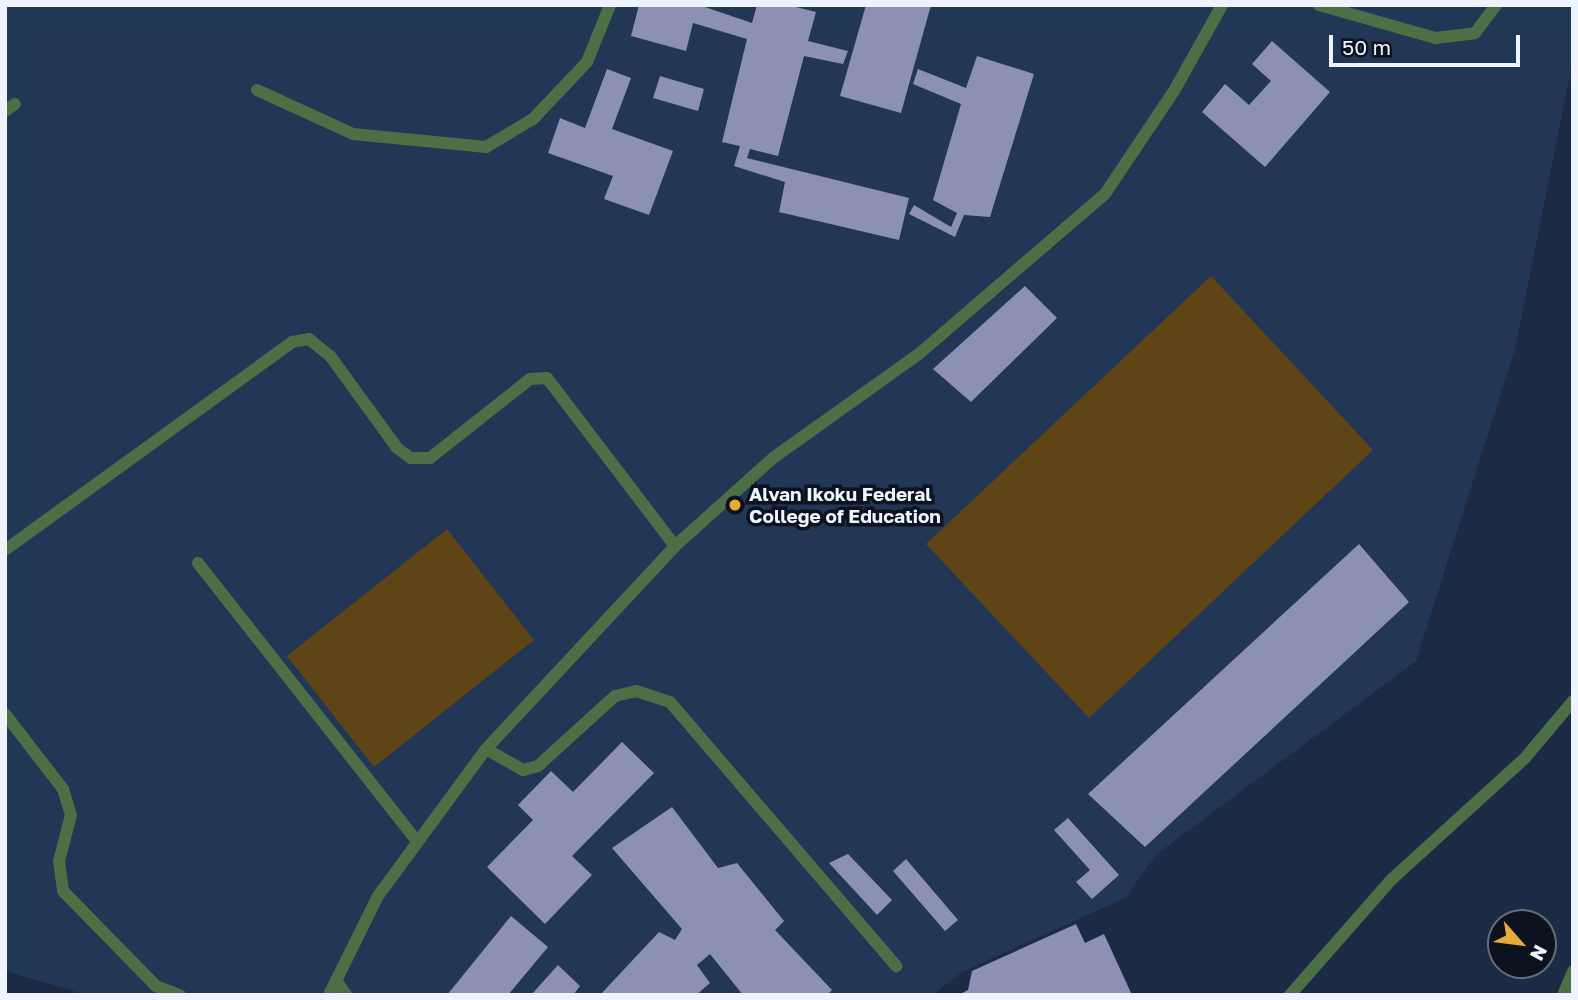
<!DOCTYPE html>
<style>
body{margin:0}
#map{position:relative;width:1578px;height:1000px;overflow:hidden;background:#1b2a45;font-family:"Golos Text",sans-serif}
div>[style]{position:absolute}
.built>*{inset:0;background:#223655}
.green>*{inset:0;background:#5f4515}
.building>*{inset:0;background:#8c90b4}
.service>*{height:12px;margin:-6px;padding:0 6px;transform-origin:6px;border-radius:6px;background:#4c6f45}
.dots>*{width:19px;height:19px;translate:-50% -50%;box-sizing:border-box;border:4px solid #0c131f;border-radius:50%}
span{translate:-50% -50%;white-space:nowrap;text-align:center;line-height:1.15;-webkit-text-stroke:7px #0c131f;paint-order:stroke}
.poi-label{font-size:19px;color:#edf4fe;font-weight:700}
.left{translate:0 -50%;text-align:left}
.frame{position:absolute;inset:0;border:7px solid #edf4fe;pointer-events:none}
.north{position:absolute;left:1487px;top:909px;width:70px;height:70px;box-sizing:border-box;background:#0c131f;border:2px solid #666d78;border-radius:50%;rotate:118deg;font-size:19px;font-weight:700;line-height:28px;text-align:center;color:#edf4fe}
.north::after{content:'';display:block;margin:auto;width:24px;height:32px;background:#e7ac37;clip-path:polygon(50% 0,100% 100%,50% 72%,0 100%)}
.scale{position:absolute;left:1329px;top:35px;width:191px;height:32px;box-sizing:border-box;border:4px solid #edf4fe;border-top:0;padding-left:9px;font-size:21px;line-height:24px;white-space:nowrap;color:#edf4fe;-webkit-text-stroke:5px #0c131f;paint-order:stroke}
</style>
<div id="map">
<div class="built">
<div style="clip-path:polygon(5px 5px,1573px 5px,1573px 60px,1515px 349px,1416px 661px,1157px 854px,1125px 898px,962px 972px,933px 995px,87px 995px,5px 971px)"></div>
</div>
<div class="green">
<div style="clip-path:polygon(1211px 276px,1373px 450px,1089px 718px,926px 544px)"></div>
<div style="clip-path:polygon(447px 529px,534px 640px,374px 767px,287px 656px)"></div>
</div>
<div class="building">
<div style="clip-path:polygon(639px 5px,699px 5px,752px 23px,757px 5px,788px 5px,816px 12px,808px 41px,848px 51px,843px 64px,804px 56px,778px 156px,750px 149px,747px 158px,909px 198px,899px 240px,779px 212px,785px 182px,734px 166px,740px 146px,722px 142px,747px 39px,693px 23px,686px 51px,631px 36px)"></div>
<div style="clip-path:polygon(866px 5px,931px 5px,901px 113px,840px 96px)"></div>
<div style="clip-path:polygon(1272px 41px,1330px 92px,1265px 167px,1202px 112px,1225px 84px,1249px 105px,1271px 81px,1252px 64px)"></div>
<div style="clip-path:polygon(977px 56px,1034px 74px,990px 217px,964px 215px,955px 237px,909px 214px,914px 205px,951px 227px,957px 213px,933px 200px,961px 104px,913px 84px,918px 69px,966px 88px)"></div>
<div style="clip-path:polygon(607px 69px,631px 78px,612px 129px,673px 151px,649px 215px,604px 199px,613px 176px,548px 153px,560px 118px,585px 128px)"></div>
<div style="clip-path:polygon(660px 76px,704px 89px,698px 111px,653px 98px)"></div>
<div style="clip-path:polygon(1025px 286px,1057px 318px,971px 402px,933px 369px)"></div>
<div style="clip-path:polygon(1359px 544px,1409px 602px,1145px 847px,1088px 794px)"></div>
<div style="clip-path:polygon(622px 742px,654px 773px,572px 856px,592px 875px,545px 924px,487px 867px,533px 820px,518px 805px,551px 771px,573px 792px)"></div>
<div style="clip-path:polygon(672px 807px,718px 868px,737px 863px,784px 921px,775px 930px,832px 990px,827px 995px,743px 995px,710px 954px,697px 965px,710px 983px,696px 995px,600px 995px,659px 932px,675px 940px,682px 929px,612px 848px)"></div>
<div style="clip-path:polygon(1068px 818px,1119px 875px,1092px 899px,1076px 882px,1090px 870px,1054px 830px)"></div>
<div style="clip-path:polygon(848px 854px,892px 900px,877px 915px,829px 863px)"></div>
<div style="clip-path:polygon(906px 859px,958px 920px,945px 931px,893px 871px)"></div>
<div style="clip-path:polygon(511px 916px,548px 947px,508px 995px,447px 995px)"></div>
<div style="clip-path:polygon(1076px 924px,1085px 943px,1104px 934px,1132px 995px,958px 995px,968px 990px,972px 971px)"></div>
<div style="clip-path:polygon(558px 965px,580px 986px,573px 995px,531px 995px)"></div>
</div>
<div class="service">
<div style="left:1319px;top:5px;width:122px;rotate:15.8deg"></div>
<div style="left:1436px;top:38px;width:39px;rotate:-7deg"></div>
<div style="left:1475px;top:33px;width:35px;rotate:-53deg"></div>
<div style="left:257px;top:90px;width:106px;rotate:24.6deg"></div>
<div style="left:353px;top:134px;width:134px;rotate:5.6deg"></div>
<div style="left:486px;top:147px;width:55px;rotate:-30.8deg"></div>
<div style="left:533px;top:119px;width:79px;rotate:-46.5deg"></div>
<div style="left:587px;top:62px;width:61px;rotate:-68deg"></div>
<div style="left:5px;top:111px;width:12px;rotate:-35deg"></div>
<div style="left:5px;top:550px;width:354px;rotate:-35.9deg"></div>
<div style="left:292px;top:342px;width:17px;rotate:-10deg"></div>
<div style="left:309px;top:339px;width:28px;rotate:39deg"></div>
<div style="left:331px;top:357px;width:112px;rotate:54deg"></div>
<div style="left:397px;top:448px;width:17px;rotate:36deg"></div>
<div style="left:411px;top:458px;width:19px"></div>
<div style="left:430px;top:458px;width:127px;rotate:-38.3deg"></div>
<div style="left:530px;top:379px;width:17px;rotate:-3deg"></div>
<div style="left:547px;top:378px;width:211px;rotate:52.7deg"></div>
<div style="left:198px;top:563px;width:352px;rotate:51.8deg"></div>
<div style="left:5px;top:714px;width:95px;rotate:52.3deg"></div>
<div style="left:63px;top:789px;width:27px;rotate:73deg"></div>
<div style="left:71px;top:815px;width:48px;rotate:104.6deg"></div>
<div style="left:59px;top:861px;width:30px;rotate:82deg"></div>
<div style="left:63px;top:891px;width:133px;rotate:45.6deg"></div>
<div style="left:156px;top:986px;width:26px;rotate:21deg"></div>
<div style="left:486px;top:749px;width:43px;rotate:29.6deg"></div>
<div style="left:523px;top:770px;width:16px;rotate:-15deg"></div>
<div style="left:538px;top:766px;width:104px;rotate:-42.3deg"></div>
<div style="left:615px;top:696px;width:22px;rotate:-13deg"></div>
<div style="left:636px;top:691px;width:36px;rotate:18deg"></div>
<div style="left:670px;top:702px;width:348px;rotate:49.4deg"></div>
<div style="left:336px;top:980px;width:18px;rotate:56deg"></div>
<div style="left:329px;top:995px;width:110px;rotate:-63.7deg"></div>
<div style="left:378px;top:896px;width:182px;rotate:-53.7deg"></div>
<div style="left:486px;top:749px;width:277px;rotate:-47deg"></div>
<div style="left:675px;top:546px;width:132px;rotate:-41.9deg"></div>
<div style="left:773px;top:458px;width:181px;rotate:-35.5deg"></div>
<div style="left:920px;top:353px;width:244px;rotate:-40.7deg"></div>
<div style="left:1105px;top:194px;width:124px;rotate:-56.2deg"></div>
<div style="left:1174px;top:91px;width:98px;rotate:-60.8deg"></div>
<div style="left:1290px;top:995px;width:154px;rotate:-48.7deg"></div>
<div style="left:1392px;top:879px;width:180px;rotate:-42.3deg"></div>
<div style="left:1525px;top:758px;width:75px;rotate:-49.9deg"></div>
<div style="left:1563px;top:995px;width:26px;rotate:-67deg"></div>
</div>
<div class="dots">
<div style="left:735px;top:505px;background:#e7ac37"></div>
</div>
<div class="poi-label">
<span class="left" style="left:749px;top:505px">Alvan Ikoku Federal<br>College of Education</span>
</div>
<div class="frame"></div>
<div class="north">N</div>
<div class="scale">50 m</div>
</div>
